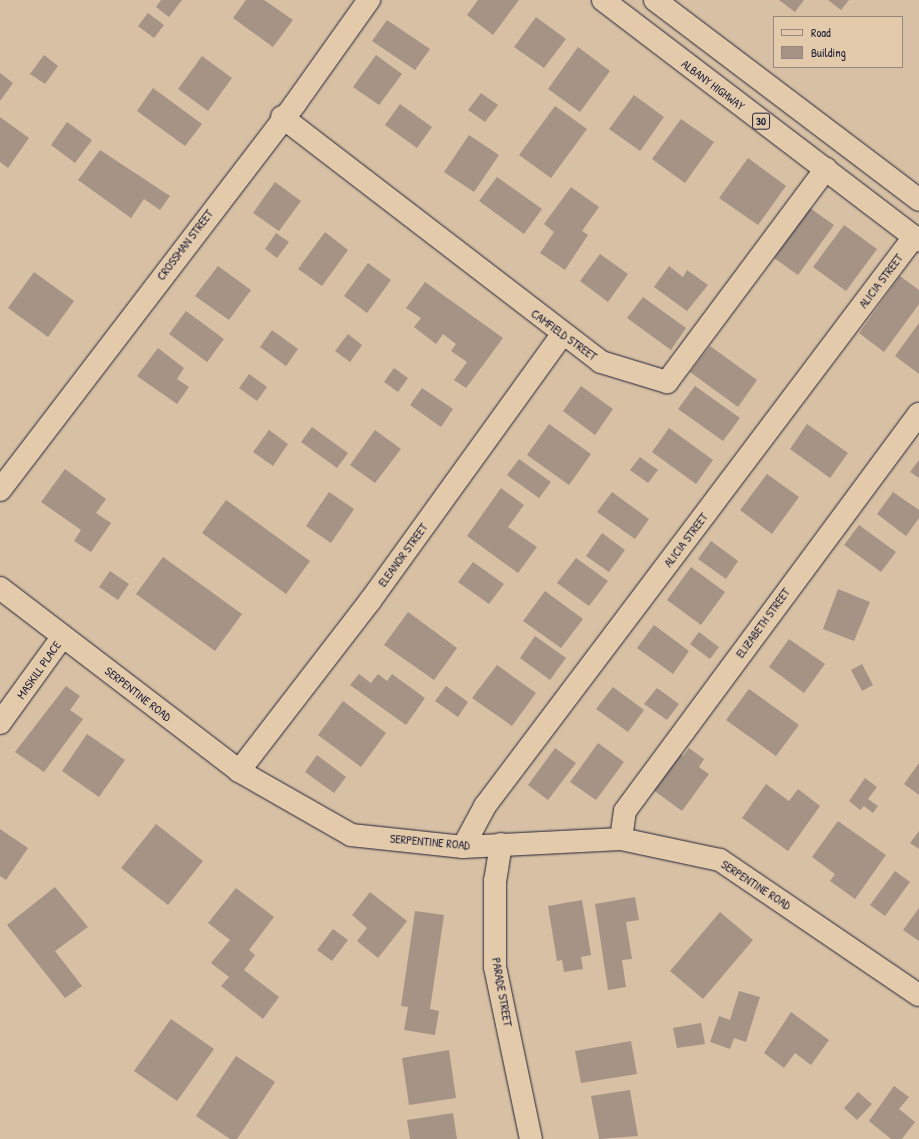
<!DOCTYPE html>
<style>
body{margin:0}
#map{position:relative;width:919px;height:1139px;overflow:hidden;background:#d7c0a3;font-family:"Patrick Hand",sans-serif}
div>[style]{position:absolute}
.building>*{inset:0;background:#a59386}
.roads{filter:drop-shadow(0 0 1px #22223b) drop-shadow(0 0 1px #22223b)}
.minor>*{height:22px;margin:-11px;padding:0 11px;transform-origin:11px;border-radius:11px;background:#e2caaa}
.highway>*{height:22px;margin:-11px;padding:0 11px;transform-origin:11px;border-radius:11px;background:#e2caaa}
span{translate:-50% -50%;white-space:nowrap;text-align:center;line-height:1.15;-webkit-text-stroke:3.5px #e2caaa;paint-order:stroke}
.shield-label span{padding:1px 3px;background:#e2caaa;border:1px solid;border-radius:3px;-webkit-text-stroke-width:0}
.shield-label{font-size:11px;color:#22223b;font-weight:700}
.street-label{font-size:12px;color:#22223b}
.legend{position:absolute;left:773px;top:16px;width:130px;height:52px;box-sizing:border-box;background:#e2caaa;border:1px solid #95877e;margin:0;padding:5px 7px;list-style:none;font-size:12px;color:#22223b}
.legend li{display:flex;align-items:center;gap:8px;height:20px}
.legend b{width:20px;border:1px solid #95877e}
</style>
<div id="map">
<div class="building">
<div style="clip-path:polygon(161px 0,182px 0,169px 17px,156px 7px)"></div>
<div style="clip-path:polygon(246px 0,264px 0,293px 20px,273px 47px,233px 18px)"></div>
<div style="clip-path:polygon(478px 0,519px 0,493px 35px,467px 15px)"></div>
<div style="clip-path:polygon(779px 0,804px 0,795px 12px)"></div>
<div style="clip-path:polygon(828px 0,849px 0,841px 10px)"></div>
<div style="clip-path:polygon(148px 13px,164px 25px,154px 38px,138px 26px)"></div>
<div style="clip-path:polygon(536px 17px,566px 39px,544px 68px,514px 47px)"></div>
<div style="clip-path:polygon(387px 20px,430px 49px,415px 70px,372px 41px)"></div>
<div style="clip-path:polygon(578px 47px,610px 71px,580px 112px,548px 89px)"></div>
<div style="clip-path:polygon(44px 55px,58px 66px,45px 84px,30px 74px)"></div>
<div style="clip-path:polygon(376px 55px,402px 74px,379px 105px,353px 87px)"></div>
<div style="clip-path:polygon(202px 56px,232px 78px,208px 111px,178px 89px)"></div>
<div style="clip-path:polygon(0 73px,13px 83px,0 101px)"></div>
<div style="clip-path:polygon(153px 88px,202px 124px,185px 146px,137px 111px)"></div>
<div style="clip-path:polygon(481px 93px,498px 105px,485px 122px,468px 110px)"></div>
<div style="clip-path:polygon(634px 95px,664px 117px,640px 151px,609px 129px)"></div>
<div style="clip-path:polygon(400px 104px,432px 127px,417px 148px,385px 125px)"></div>
<div style="clip-path:polygon(555px 106px,587px 129px,551px 178px,519px 155px)"></div>
<div style="clip-path:polygon(0 117px,29px 138px,8px 168px,0 162px)"></div>
<div style="clip-path:polygon(681px 119px,714px 142px,685px 183px,652px 159px)"></div>
<div style="clip-path:polygon(67px 122px,92px 140px,75px 163px,51px 145px)"></div>
<div style="clip-path:polygon(469px 135px,499px 155px,474px 192px,444px 172px)"></div>
<div style="clip-path:polygon(100px 150px,170px 196px,160px 210px,144px 199px,131px 218px,78px 180px)"></div>
<div style="clip-path:polygon(748px 158px,786px 186px,758px 225px,719px 198px)"></div>
<div style="clip-path:polygon(497px 177px,542px 209px,524px 234px,479px 201px)"></div>
<div style="clip-path:polygon(275px 182px,301px 201px,279px 231px,253px 213px)"></div>
<div style="clip-path:polygon(571px 187px,599px 207px,582px 231px,588px 235px,565px 270px,540px 253px,554px 232px,544px 224px)"></div>
<div style="clip-path:polygon(810px 208px,834px 225px,798px 275px,774px 258px)"></div>
<div style="clip-path:polygon(844px 225px,877px 249px,846px 291px,813px 267px)"></div>
<div style="clip-path:polygon(325px 232px,348px 250px,322px 286px,298px 269px)"></div>
<div style="clip-path:polygon(276px 233px,289px 242px,277px 258px,265px 249px)"></div>
<div style="clip-path:polygon(600px 254px,628px 274px,608px 302px,580px 281px)"></div>
<div style="clip-path:polygon(368px 263px,391px 280px,367px 313px,344px 296px)"></div>
<div style="clip-path:polygon(218px 266px,251px 290px,229px 320px,195px 296px)"></div>
<div style="clip-path:polygon(669px 266px,683px 277px,687px 270px,708px 285px,687px 311px,654px 287px)"></div>
<div style="clip-path:polygon(34px 272px,74px 301px,48px 337px,8px 308px)"></div>
<div style="clip-path:polygon(900px 276px,919px 290px,919px 304px,884px 352px,859px 333px)"></div>
<div style="clip-path:polygon(425px 282px,503px 338px,466px 388px,454px 380px,467px 362px,451px 351px,456px 344px,443px 334px,436px 344px,414px 327px,421px 318px,406px 308px)"></div>
<div style="clip-path:polygon(643px 297px,686px 328px,671px 350px,627px 318px)"></div>
<div style="clip-path:polygon(186px 311px,224px 339px,207px 362px,169px 334px)"></div>
<div style="clip-path:polygon(919px 323px,919px 374px,895px 356px)"></div>
<div style="clip-path:polygon(272px 330px,298px 349px,286px 366px,260px 347px)"></div>
<div style="clip-path:polygon(348px 334px,362px 345px,350px 362px,335px 351px)"></div>
<div style="clip-path:polygon(710px 346px,757px 380px,738px 407px,690px 372px)"></div>
<div style="clip-path:polygon(158px 348px,184px 368px,177px 379px,189px 387px,177px 404px,137px 376px)"></div>
<div style="clip-path:polygon(394px 368px,408px 378px,398px 392px,384px 382px)"></div>
<div style="clip-path:polygon(249px 374px,267px 387px,257px 401px,239px 388px)"></div>
<div style="clip-path:polygon(581px 386px,613px 409px,595px 435px,563px 411px)"></div>
<div style="clip-path:polygon(695px 386px,740px 418px,723px 441px,678px 409px)"></div>
<div style="clip-path:polygon(422px 388px,453px 409px,441px 427px,410px 405px)"></div>
<div style="clip-path:polygon(549px 424px,591px 454px,569px 485px,527px 455px)"></div>
<div style="clip-path:polygon(807px 424px,848px 453px,830px 478px,790px 449px)"></div>
<div style="clip-path:polygon(312px 427px,348px 453px,337px 468px,301px 442px)"></div>
<div style="clip-path:polygon(669px 428px,713px 460px,696px 484px,652px 452px)"></div>
<div style="clip-path:polygon(269px 430px,288px 444px,273px 466px,253px 452px)"></div>
<div style="clip-path:polygon(375px 430px,401px 449px,375px 483px,350px 465px)"></div>
<div style="clip-path:polygon(640px 457px,658px 470px,648px 483px,630px 470px)"></div>
<div style="clip-path:polygon(519px 459px,551px 482px,539px 498px,507px 475px)"></div>
<div style="clip-path:polygon(919px 460px,919px 478px,910px 472px)"></div>
<div style="clip-path:polygon(65px 469px,106px 499px,96px 513px,111px 523px,91px 552px,74px 541px,81px 530px,41px 502px)"></div>
<div style="clip-path:polygon(767px 474px,799px 497px,772px 534px,740px 510px)"></div>
<div style="clip-path:polygon(501px 488px,524px 505px,508px 527px,537px 547px,518px 573px,467px 536px)"></div>
<div style="clip-path:polygon(329px 492px,354px 509px,331px 543px,306px 526px)"></div>
<div style="clip-path:polygon(612px 492px,649px 519px,635px 539px,597px 512px)"></div>
<div style="clip-path:polygon(893px 492px,919px 510px,919px 518px,906px 536px,877px 514px)"></div>
<div style="clip-path:polygon(226px 500px,310px 561px,286px 594px,202px 533px)"></div>
<div style="clip-path:polygon(859px 525px,896px 552px,881px 572px,844px 545px)"></div>
<div style="clip-path:polygon(602px 533px,625px 550px,609px 572px,586px 556px)"></div>
<div style="clip-path:polygon(711px 541px,738px 561px,726px 579px,698px 559px)"></div>
<div style="clip-path:polygon(163px 557px,242px 614px,215px 651px,136px 594px)"></div>
<div style="clip-path:polygon(576px 558px,608px 581px,589px 606px,557px 583px)"></div>
<div style="clip-path:polygon(473px 562px,504px 584px,489px 604px,458px 582px)"></div>
<div style="clip-path:polygon(691px 567px,725px 592px,701px 625px,667px 600px)"></div>
<div style="clip-path:polygon(110px 571px,129px 584px,118px 600px,99px 587px)"></div>
<div style="clip-path:polygon(838px 589px,870px 602px,854px 641px,823px 629px)"></div>
<div style="clip-path:polygon(545px 591px,583px 619px,561px 648px,523px 621px)"></div>
<div style="clip-path:polygon(408px 612px,457px 648px,434px 680px,384px 645px)"></div>
<div style="clip-path:polygon(654px 625px,689px 651px,673px 674px,637px 648px)"></div>
<div style="clip-path:polygon(699px 632px,719px 647px,710px 659px,690px 644px)"></div>
<div style="clip-path:polygon(535px 636px,566px 658px,550px 680px,520px 658px)"></div>
<div style="clip-path:polygon(789px 639px,825px 664px,804px 693px,769px 667px)"></div>
<div style="clip-path:polygon(862px 664px,873px 685px,862px 691px,851px 670px)"></div>
<div style="clip-path:polygon(497px 665px,536px 693px,512px 726px,472px 698px)"></div>
<div style="clip-path:polygon(359px 674px,371px 683px,378px 674px,387px 681px,392px 674px,425px 698px,406px 725px,350px 685px)"></div>
<div style="clip-path:polygon(66px 686px,80px 696px,70px 710px,83px 719px,44px 772px,15px 752px)"></div>
<div style="clip-path:polygon(446px 686px,468px 702px,458px 717px,435px 701px)"></div>
<div style="clip-path:polygon(613px 687px,644px 710px,628px 732px,596px 709px)"></div>
<div style="clip-path:polygon(657px 688px,679px 704px,667px 720px,644px 704px)"></div>
<div style="clip-path:polygon(749px 689px,799px 725px,776px 756px,726px 720px)"></div>
<div style="clip-path:polygon(343px 701px,386px 733px,361px 767px,318px 735px)"></div>
<div style="clip-path:polygon(87px 734px,125px 760px,99px 797px,62px 771px)"></div>
<div style="clip-path:polygon(598px 743px,624px 762px,596px 800px,570px 782px)"></div>
<div style="clip-path:polygon(555px 748px,576px 763px,548px 800px,528px 785px)"></div>
<div style="clip-path:polygon(689px 748px,704px 759px,699px 767px,709px 774px,682px 811px,649px 787px,676px 750px,683px 756px)"></div>
<div style="clip-path:polygon(317px 755px,346px 777px,334px 793px,305px 772px)"></div>
<div style="clip-path:polygon(919px 763px,919px 795px,904px 784px)"></div>
<div style="clip-path:polygon(865px 778px,877px 787px,868px 799px,878px 806px,873px 813px,864px 806px,860px 810px,849px 801px)"></div>
<div style="clip-path:polygon(766px 784px,789px 801px,798px 789px,820px 806px,788px 851px,742px 818px)"></div>
<div style="clip-path:polygon(838px 821px,886px 855px,855px 899px,830px 881px,835px 874px,812px 857px)"></div>
<div style="clip-path:polygon(156px 824px,203px 861px,168px 905px,121px 868px)"></div>
<div style="clip-path:polygon(0 829px,28px 848px,6px 880px,0 876px)"></div>
<div style="clip-path:polygon(919px 831px,919px 849px,910px 843px)"></div>
<div style="clip-path:polygon(895px 871px,910px 882px,885px 916px,870px 905px)"></div>
<div style="clip-path:polygon(55px 887px,88px 927px,55px 951px,82px 986px,65px 998px,7px 925px)"></div>
<div style="clip-path:polygon(236px 888px,274px 917px,249px 950px,255px 955px,244px 970px,279px 997px,263px 1019px,221px 986px,229px 977px,211px 963px,230px 940px,208px 923px)"></div>
<div style="clip-path:polygon(370px 892px,407px 921px,378px 958px,357px 941px,367px 928px,352px 915px)"></div>
<div style="clip-path:polygon(635px 897px,639px 920px,626px 922px,632px 959px,622px 960px,626px 987px,608px 990px,595px 904px)"></div>
<div style="clip-path:polygon(582px 900px,591px 955px,581px 957px,583px 969px,564px 972px,562px 960px,557px 961px,548px 906px)"></div>
<div style="clip-path:polygon(919px 908px,919px 941px,903px 930px)"></div>
<div style="clip-path:polygon(415px 911px,444px 915px,430px 1009px,439px 1011px,435px 1035px,404px 1030px,408px 1007px,401px 1006px)"></div>
<div style="clip-path:polygon(720px 912px,753px 940px,703px 999px,670px 971px)"></div>
<div style="clip-path:polygon(333px 929px,348px 940px,332px 961px,317px 950px)"></div>
<div style="clip-path:polygon(739px 991px,760px 997px,746px 1042px,734px 1038px,730px 1049px,710px 1042px,719px 1016px,730px 1020px)"></div>
<div style="clip-path:polygon(791px 1012px,829px 1040px,811px 1065px,795px 1053px,784px 1068px,764px 1053px)"></div>
<div style="clip-path:polygon(171px 1019px,214px 1049px,177px 1101px,134px 1071px)"></div>
<div style="clip-path:polygon(701px 1023px,705px 1044px,677px 1048px,673px 1028px)"></div>
<div style="clip-path:polygon(631px 1041px,637px 1074px,581px 1083px,575px 1051px)"></div>
<div style="clip-path:polygon(449px 1050px,456px 1098px,409px 1105px,402px 1058px)"></div>
<div style="clip-path:polygon(236px 1056px,275px 1082px,237px 1139px,230px 1139px,196px 1116px)"></div>
<div style="clip-path:polygon(894px 1086px,909px 1097px,899px 1109px,915px 1122px,902px 1139px,891px 1139px,869px 1121px)"></div>
<div style="clip-path:polygon(630px 1090px,638px 1136px,599px 1139px,591px 1096px)"></div>
<div style="clip-path:polygon(858px 1092px,872px 1104px,857px 1120px,844px 1108px)"></div>
<div style="clip-path:polygon(453px 1113px,457px 1139px,410px 1139px,407px 1120px)"></div>
</div>
<div class="roads">
<div class="minor">
<div style="left:282px;top:117px;width:402px;rotate:37.5deg"></div>
<div style="left:601px;top:362px;width:69px;rotate:16.9deg"></div>
<div style="left:667px;top:382px;width:266px;rotate:-53.3deg"></div>
<div style="left:0;top:490px;width:486px;rotate:-52.6deg"></div>
<div style="left:295px;top:104px;width:128px;rotate:-54.6deg"></div>
<div style="left:0;top:588px;width:301px;rotate:37.4deg"></div>
<div style="left:239px;top:771px;width:129px;rotate:29.7deg"></div>
<div style="left:351px;top:835px;width:113px;rotate:6.1deg"></div>
<div style="left:463px;top:847px;width:158px;rotate:-2.9deg"></div>
<div style="left:621px;top:839px;width:101px;rotate:12deg"></div>
<div style="left:720px;top:860px;width:240px;rotate:34.2deg"></div>
<div style="left:0;top:723px;width:107px;rotate:-54.1deg"></div>
<div style="left:239px;top:771px;width:215px;rotate:-52.4deg"></div>
<div style="left:370px;top:601px;width:328px;rotate:-54.2deg"></div>
<div style="left:621px;top:839px;width:28px;rotate:-82deg"></div>
<div style="left:625px;top:811px;width:494px;rotate:-53.5deg"></div>
<div style="left:501px;top:844px;width:36px;rotate:99deg"></div>
<div style="left:495px;top:880px;width:87px;rotate:90deg"></div>
<div style="left:495px;top:967px;width:176px;rotate:78.2deg"></div>
<div style="left:463px;top:847px;width:47px;rotate:-61.8deg"></div>
<div style="left:485px;top:806px;width:713px;rotate:-52.99deg"></div>
</div>
<div class="highway">
<div style="left:603px;top:0;width:397px;rotate:37.3deg"></div>
<div style="left:655px;top:0;width:331px;rotate:37.1deg"></div>
</div>
</div>
<div class="shield-label">
<span style="left:761px;top:121px">30</span>
</div>
<div class="street-label">
<span style="left:713px;top:85px;rotate:37deg">ALBANY HIGHWAY</span>
<span style="left:185px;top:245px;rotate:-53deg">CROSSMAN STREET</span>
<span style="left:881px;top:281px;rotate:-53deg">ALICIA STREET</span>
<span style="left:564px;top:335px;rotate:36deg">CAMFIELD STREET</span>
<span style="left:686px;top:540px;rotate:-53deg">ALICIA STREET</span>
<span style="left:403px;top:555px;rotate:-54deg">ELEANOR STREET</span>
<span style="left:763px;top:623px;rotate:-54deg">ELIZABETH STREET</span>
<span style="left:39px;top:670px;rotate:-55deg">MASKILL PLACE</span>
<span style="left:138px;top:694px;rotate:38deg">SERPENTINE ROAD</span>
<span style="left:430px;top:842px;rotate:5deg">SERPENTINE ROAD</span>
<span style="left:756px;top:885px;rotate:33deg">SERPENTINE ROAD</span>
<span style="left:502px;top:992px;rotate:80deg">PARADE STREET</span>
</div>
<ul class="legend">
<li><b style="height:5px;background:#e2caaa"></b>Road</li>
<li><b style="height:11px;background:#a59386"></b>Building</li>
</ul>
</div>
